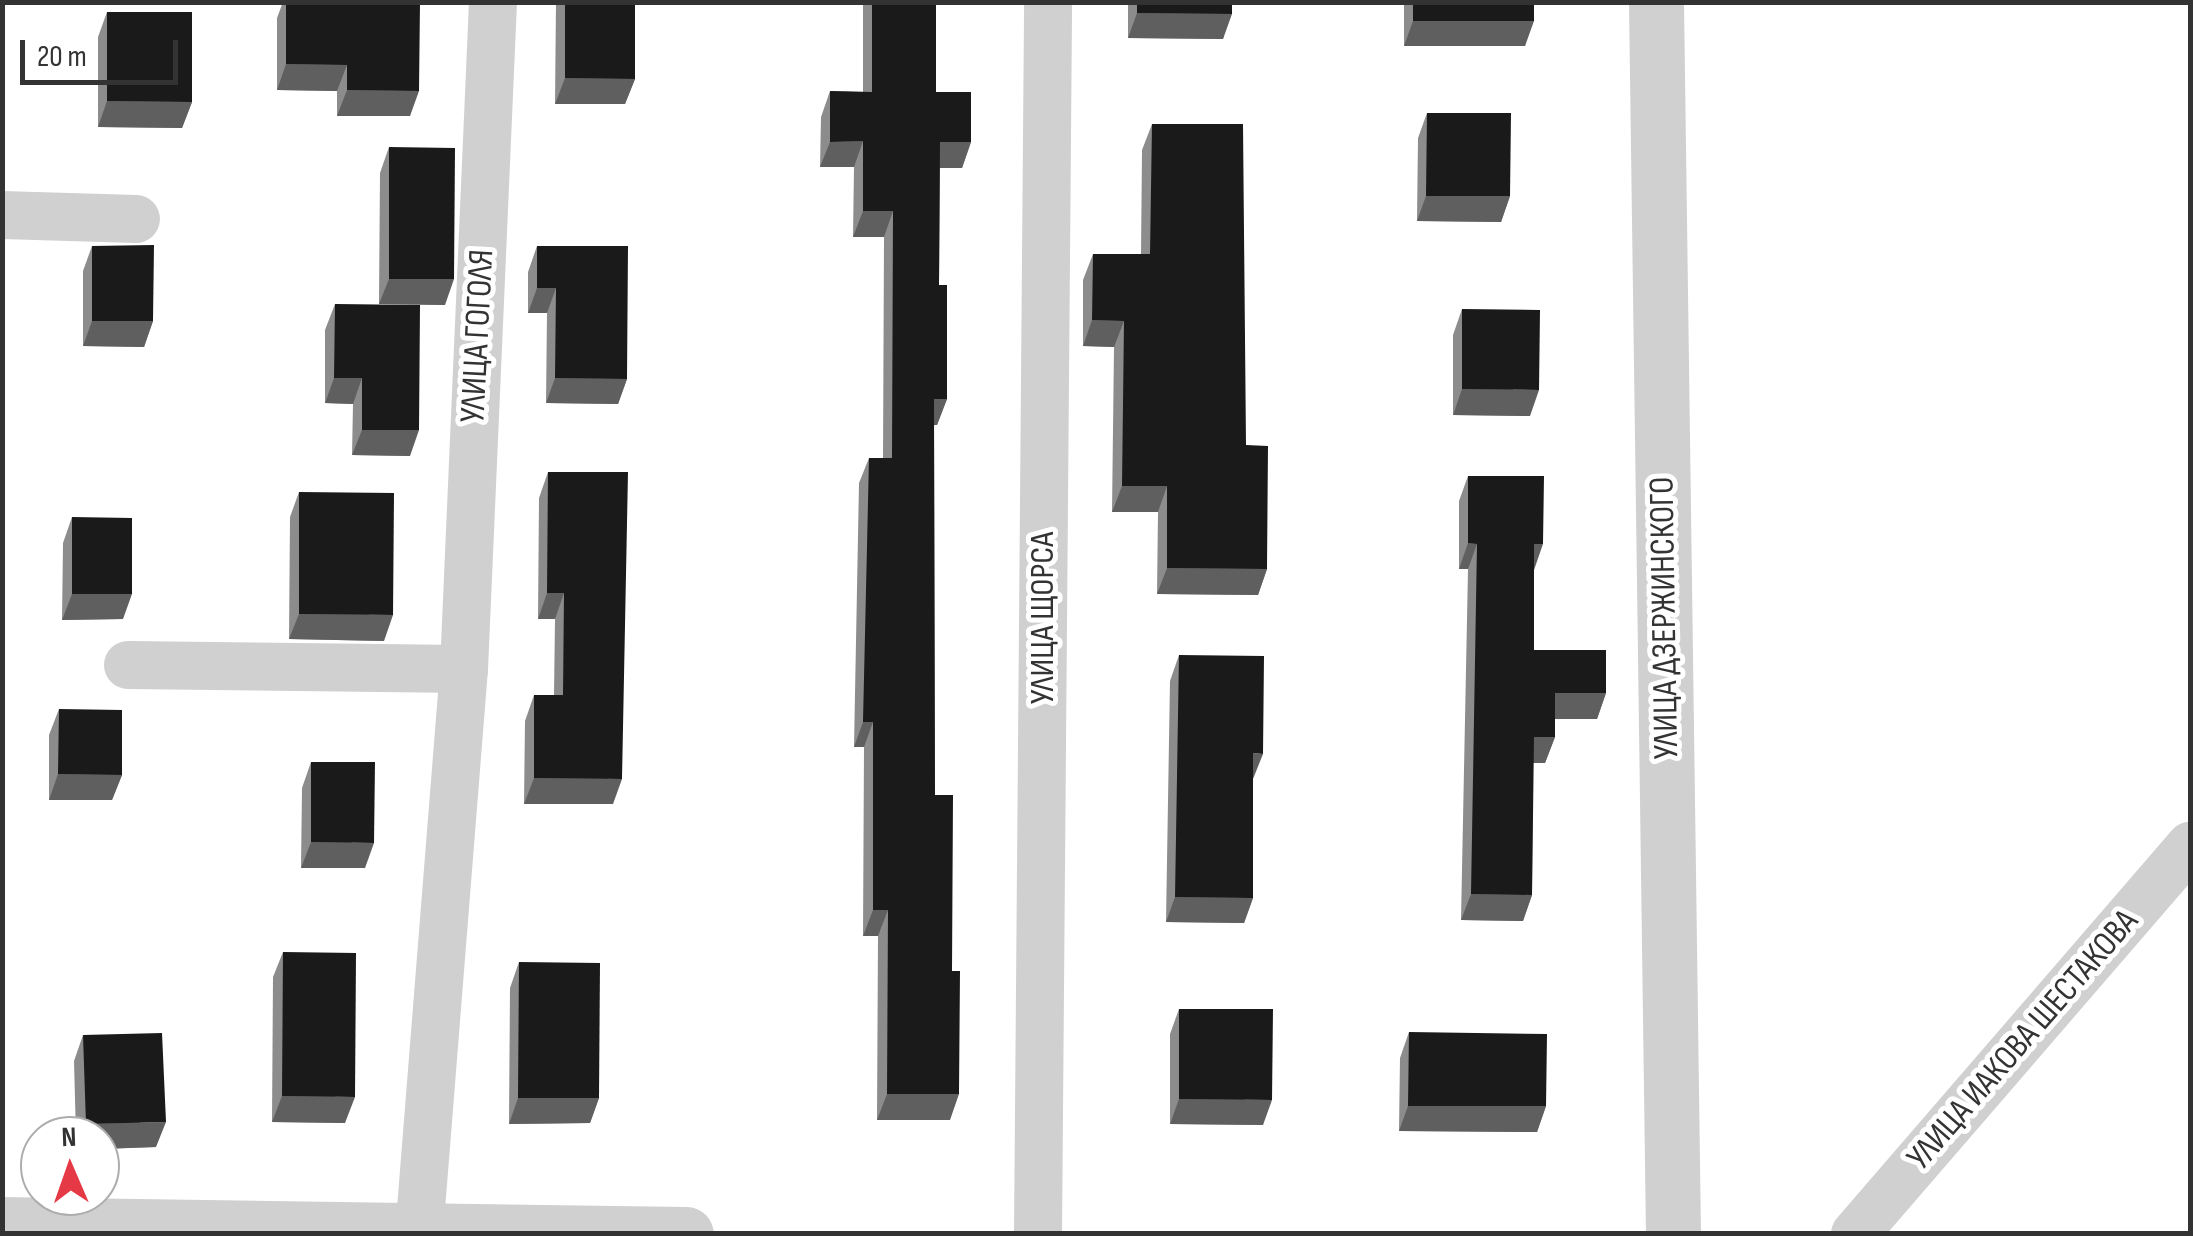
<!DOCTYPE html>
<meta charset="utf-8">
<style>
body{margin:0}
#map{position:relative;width:2193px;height:1236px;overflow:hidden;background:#fff;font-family:"Sofia Sans Condensed",sans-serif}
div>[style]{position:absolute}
.minor>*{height:48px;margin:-24px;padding:0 24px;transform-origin:24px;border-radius:24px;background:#d0d0d0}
.tertiary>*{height:55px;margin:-27.5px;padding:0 27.5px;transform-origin:27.5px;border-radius:27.5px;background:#d0d0d0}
.wall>*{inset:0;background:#8c8c8c}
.shaded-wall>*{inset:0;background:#5f5f5f}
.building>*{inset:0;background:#1a1a1a}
span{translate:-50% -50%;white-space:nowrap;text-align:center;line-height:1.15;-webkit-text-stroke:10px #fff;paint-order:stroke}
.street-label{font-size:35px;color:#333}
.frame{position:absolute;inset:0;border:5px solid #333;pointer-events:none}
.north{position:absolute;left:20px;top:1116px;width:100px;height:100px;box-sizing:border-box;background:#fff;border:2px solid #adadad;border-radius:50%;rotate:358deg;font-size:28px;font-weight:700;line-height:40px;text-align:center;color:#333}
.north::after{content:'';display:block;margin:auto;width:35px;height:45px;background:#e63946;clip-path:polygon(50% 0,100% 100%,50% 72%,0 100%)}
.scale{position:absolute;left:20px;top:40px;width:158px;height:45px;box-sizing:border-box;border:5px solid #333;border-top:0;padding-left:12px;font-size:30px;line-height:35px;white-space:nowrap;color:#333;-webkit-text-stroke:8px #fff;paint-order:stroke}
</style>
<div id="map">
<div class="minor">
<div style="left:2px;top:215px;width:134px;rotate:1.7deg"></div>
<div style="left:128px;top:665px;width:336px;rotate:0.7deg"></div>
<div style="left:419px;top:1234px;width:567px;rotate:-85.45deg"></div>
<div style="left:464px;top:669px;width:668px;rotate:-87.51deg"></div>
<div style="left:1038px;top:1234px;width:1232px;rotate:-89.53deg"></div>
<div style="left:1855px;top:1234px;width:513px;rotate:-49.19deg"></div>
</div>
<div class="tertiary">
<div style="left:1656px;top:2px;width:1232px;rotate:89.21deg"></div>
<div style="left:2px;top:1224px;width:684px;rotate:0.84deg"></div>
</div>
<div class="wall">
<div style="clip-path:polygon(283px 2px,420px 2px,410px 116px,337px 116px,337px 91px,277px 90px,277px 18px)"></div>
<div style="clip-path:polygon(556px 2px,635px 2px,635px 79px,625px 104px,555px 104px)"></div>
<div style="clip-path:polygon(863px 2px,936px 2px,936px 92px,971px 142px,962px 168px,940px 168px,939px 285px,947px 399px,937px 425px,934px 425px,935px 795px,950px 1120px,877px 1120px,878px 936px,863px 936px,864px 747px,854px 747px,859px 483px,869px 458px,883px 458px,884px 237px,853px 237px,854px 167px,820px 167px,821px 117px,830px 91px,863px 92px)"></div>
<div style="clip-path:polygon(1128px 2px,1232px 2px,1223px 39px,1128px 38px)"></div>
<div style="clip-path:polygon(1404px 2px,1534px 2px,1525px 46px,1404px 46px)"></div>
<div style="clip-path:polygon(107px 12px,192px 102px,182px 128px,98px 127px,98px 37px)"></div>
<div style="clip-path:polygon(1427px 113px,1510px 196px,1501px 222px,1417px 221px,1418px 138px)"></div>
<div style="clip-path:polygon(1152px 124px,1246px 445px,1267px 569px,1258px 595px,1157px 594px,1158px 512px,1112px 512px,1114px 347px,1083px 346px,1083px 280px,1093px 254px,1141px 254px,1142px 150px)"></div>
<div style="clip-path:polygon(389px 147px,445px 305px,379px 304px,380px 173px)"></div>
<div style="clip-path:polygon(92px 246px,153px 321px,144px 347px,83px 346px,83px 271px)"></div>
<div style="clip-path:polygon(537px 246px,627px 379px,618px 404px,546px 403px,547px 313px,528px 313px,528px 272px)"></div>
<div style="clip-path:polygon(335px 304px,410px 456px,352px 455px,353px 404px,325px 403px,325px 330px)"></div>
<div style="clip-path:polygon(1462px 309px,1530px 416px,1453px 415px,1453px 335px)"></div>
<div style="clip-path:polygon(548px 472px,613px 804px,524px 804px,525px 721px,534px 695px,554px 695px,555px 619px,538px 619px,539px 498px)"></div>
<div style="clip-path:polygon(1468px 476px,1534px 569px,1534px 650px,1606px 693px,1597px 719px,1555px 719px,1555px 737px,1545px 763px,1533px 763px,1532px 895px,1523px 921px,1461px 920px,1468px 569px,1459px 569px,1459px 501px)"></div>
<div style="clip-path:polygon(299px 492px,384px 641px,289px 639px,290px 517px)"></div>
<div style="clip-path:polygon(72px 517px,123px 619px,62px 620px,63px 543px)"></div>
<div style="clip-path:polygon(1179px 655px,1253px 779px,1253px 898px,1244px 923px,1166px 922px,1170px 681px)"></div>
<div style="clip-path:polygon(59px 709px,122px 775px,112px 800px,49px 800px,49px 735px)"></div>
<div style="clip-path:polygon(311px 762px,365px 868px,301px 868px,302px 788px)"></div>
<div style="clip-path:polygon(283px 952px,345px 1123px,272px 1122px,273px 977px)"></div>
<div style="clip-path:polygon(519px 962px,599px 1098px,590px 1123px,509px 1124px,510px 988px)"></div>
<div style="clip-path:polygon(1179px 1009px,1263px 1125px,1170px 1124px,1170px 1034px)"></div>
<div style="clip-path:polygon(1409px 1032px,1546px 1106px,1537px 1132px,1399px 1131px,1400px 1058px)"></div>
<div style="clip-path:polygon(83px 1035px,156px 1147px,100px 1149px,100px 1136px,76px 1136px,74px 1061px)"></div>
</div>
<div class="shaded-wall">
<div style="clip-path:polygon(1137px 13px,1232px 14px,1223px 39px,1128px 38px)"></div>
<div style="clip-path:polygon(1413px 21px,1534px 21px,1525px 46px,1404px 46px)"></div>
<div style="clip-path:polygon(286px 64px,347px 65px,337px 91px,277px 90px)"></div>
<div style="clip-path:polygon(565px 78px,635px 79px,625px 104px,555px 104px)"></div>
<div style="clip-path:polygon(347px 90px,419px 91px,410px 116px,337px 116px)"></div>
<div style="clip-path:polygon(107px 101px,192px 102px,182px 128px,98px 127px)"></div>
<div style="clip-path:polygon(863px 141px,854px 167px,820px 167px,830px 142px)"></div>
<div style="clip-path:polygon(940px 142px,971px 142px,962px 168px,931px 168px)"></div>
<div style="clip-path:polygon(1426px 196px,1510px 196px,1501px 222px,1417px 221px)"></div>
<div style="clip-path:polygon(863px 211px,893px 211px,884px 237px,853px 237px)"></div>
<div style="clip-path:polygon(389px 279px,454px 279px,445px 305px,379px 304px)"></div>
<div style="clip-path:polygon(537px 288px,556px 288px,547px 313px,528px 313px)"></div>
<div style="clip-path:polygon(1092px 320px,1124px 321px,1114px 347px,1083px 346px)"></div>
<div style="clip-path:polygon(92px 321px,153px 321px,144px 347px,83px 346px)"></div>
<div style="clip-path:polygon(334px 378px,362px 378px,353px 404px,325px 403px)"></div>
<div style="clip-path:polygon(555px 378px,627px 379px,618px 404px,546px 403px)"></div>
<div style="clip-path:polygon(1462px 389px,1539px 390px,1530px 416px,1453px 415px)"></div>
<div style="clip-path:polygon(934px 399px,947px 399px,937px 425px,925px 425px)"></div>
<div style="clip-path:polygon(362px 430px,419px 430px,410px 456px,352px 455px)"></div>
<div style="clip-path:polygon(1122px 486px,1167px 486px,1158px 512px,1112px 512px)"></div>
<div style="clip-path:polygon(1468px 543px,1477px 544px,1468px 569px,1459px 569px)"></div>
<div style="clip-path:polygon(1534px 544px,1543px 544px,1534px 570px)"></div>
<div style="clip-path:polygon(1167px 568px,1267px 569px,1258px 595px,1157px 594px)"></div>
<div style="clip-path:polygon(547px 593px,564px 593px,555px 619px,538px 619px)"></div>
<div style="clip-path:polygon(72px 594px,132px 594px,123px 619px,62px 620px)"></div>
<div style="clip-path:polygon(299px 614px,393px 615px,384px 641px,289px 639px)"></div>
<div style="clip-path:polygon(1555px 693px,1606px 693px,1597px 719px,1546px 719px)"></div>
<div style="clip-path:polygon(863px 722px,873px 722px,864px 747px,854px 747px)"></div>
<div style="clip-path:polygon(1534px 737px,1555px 737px,1545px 763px,1524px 763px)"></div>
<div style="clip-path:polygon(1253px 753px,1263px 754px,1253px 779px)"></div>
<div style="clip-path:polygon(58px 774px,122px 775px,112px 800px,49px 800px)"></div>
<div style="clip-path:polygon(534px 778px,622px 779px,613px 804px,524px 804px)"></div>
<div style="clip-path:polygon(311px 842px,374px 843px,365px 868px,301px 868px)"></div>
<div style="clip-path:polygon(1471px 894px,1532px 895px,1523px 921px,1461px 920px)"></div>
<div style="clip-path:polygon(1175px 897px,1253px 898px,1244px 923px,1166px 922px)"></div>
<div style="clip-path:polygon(873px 910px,888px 910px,878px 936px,863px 936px)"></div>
<div style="clip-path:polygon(887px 1094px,959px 1094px,950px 1120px,877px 1120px)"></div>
<div style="clip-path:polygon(282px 1096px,355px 1097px,345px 1123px,272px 1122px)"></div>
<div style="clip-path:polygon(518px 1098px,599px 1098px,590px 1123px,509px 1124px)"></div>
<div style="clip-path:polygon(1179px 1099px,1272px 1100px,1263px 1125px,1170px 1124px)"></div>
<div style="clip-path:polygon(1408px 1106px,1546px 1106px,1537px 1132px,1399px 1131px)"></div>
<div style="clip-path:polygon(166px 1122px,156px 1147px,100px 1149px,100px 1136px,82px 1136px,86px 1124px)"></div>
</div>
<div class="building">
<div style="clip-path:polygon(286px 2px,420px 2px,419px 91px,347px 90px,347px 65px,286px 64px)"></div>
<div style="clip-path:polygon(565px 2px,635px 2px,635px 79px,565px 78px)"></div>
<div style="clip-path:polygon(872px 2px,936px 2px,936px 92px,971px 92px,971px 142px,940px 142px,939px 285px,947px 285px,947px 399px,934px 399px,935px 795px,953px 795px,952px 971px,960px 971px,959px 1094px,887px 1094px,888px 910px,873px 910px,873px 722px,863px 722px,869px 458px,892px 458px,893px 211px,863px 211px,863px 141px,830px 142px,830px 91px,872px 92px)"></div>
<div style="clip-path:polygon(1137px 2px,1232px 2px,1232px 14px,1137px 13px)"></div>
<div style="clip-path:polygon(1413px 2px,1534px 2px,1534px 21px,1413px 21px)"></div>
<div style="clip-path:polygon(107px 12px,192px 12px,192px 102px,107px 101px)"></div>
<div style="clip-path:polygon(2px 60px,3px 60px,3px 154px,2px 154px)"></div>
<div style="clip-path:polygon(1427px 113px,1511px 113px,1510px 196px,1426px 196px)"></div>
<div style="clip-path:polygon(1152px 124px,1243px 124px,1246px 445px,1268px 446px,1267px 569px,1167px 568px,1167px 486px,1122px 486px,1124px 321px,1092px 320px,1093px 254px,1150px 254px)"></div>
<div style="clip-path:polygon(389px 147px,455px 148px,454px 279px,389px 279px)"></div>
<div style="clip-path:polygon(154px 245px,153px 321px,92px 321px,92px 246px)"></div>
<div style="clip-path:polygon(537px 246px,628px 246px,627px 379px,555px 378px,556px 288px,537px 288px)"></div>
<div style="clip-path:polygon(335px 304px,420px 305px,419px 430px,362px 430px,362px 378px,334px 378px)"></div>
<div style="clip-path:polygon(1462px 309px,1540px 310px,1539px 390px,1462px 389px)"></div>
<div style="clip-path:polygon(548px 472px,628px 472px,622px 779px,534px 778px,534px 695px,563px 695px,564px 593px,547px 593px)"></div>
<div style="clip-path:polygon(1468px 476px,1544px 476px,1543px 544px,1534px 544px,1534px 650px,1606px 650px,1606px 693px,1555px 693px,1555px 737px,1534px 737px,1532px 895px,1471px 894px,1477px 544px,1468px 543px)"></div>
<div style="clip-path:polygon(299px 492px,394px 493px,393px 615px,299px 614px)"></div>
<div style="clip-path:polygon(72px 517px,132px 518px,132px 594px,72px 594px)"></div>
<div style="clip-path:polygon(1179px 655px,1264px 656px,1263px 754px,1253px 753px,1253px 898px,1175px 897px)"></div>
<div style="clip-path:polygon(59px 709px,122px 710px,122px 775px,58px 774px)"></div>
<div style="clip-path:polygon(311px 762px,375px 762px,374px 843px,311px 842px)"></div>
<div style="clip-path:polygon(283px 952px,356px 953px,355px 1097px,282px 1096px)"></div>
<div style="clip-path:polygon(519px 962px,600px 963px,599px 1098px,518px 1098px)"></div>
<div style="clip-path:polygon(1179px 1009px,1273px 1009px,1272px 1100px,1179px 1099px)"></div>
<div style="clip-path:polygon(1409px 1032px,1547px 1034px,1546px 1106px,1408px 1106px)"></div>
<div style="clip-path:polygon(162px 1033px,166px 1122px,86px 1124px,83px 1035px)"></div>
</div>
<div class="street-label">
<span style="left:478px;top:336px;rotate:-87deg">УЛИЦА ГОГОЛЯ</span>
<span style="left:1043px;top:618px;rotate:-90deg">УЛИЦА ЩОРСА</span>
<span style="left:1665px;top:618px;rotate:-91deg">УЛИЦА ДЗЕРЖИНСКОГО</span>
<span style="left:2023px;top:1040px;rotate:-49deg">УЛИЦА ИАКОВА ШЕСТАКОВА</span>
</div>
<div class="frame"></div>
<div class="north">N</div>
<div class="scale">20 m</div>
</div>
